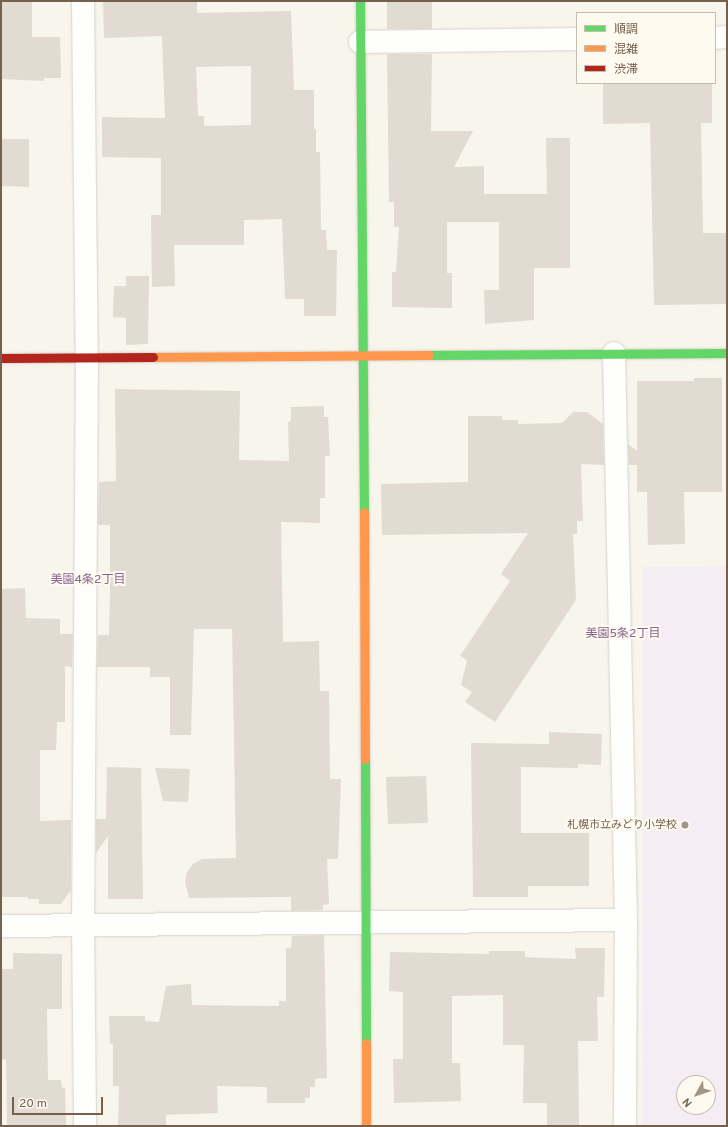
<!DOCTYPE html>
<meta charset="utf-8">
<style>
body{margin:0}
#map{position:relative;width:728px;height:1127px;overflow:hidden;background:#f8f5ed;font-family:Overpass,"Noto Sans JP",sans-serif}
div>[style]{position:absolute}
.education>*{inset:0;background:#f6ecf3}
.building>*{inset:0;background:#e2dbd2}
.roads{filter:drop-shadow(0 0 1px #d7d2cb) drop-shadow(0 0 1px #d7d2cb)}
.street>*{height:22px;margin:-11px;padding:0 11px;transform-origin:11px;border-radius:11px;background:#fefefc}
.fast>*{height:9px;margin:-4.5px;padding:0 4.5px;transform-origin:4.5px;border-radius:4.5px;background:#63d668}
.slow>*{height:9px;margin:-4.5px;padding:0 4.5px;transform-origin:4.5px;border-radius:4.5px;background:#ff974d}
.jam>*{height:9px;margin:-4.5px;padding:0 4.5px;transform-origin:4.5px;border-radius:4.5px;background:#b3261e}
.dots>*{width:11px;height:11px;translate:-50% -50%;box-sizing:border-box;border:2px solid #fefaef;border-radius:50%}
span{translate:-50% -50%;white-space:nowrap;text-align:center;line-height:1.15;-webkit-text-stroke:4px #fefaef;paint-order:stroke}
.poi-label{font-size:11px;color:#75614d}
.right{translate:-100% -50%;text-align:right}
.neighbourhood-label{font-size:12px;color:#886691}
.frame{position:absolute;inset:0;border:2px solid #75614d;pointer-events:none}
.legend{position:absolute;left:576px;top:12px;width:140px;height:72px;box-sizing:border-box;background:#fefaef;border:1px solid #c7bdae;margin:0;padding:5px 7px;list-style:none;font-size:12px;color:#75614d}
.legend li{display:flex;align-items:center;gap:8px;height:20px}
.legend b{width:20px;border:1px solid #c7bdae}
.north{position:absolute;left:676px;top:1075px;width:40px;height:40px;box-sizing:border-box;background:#fefaef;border:1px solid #c7bdae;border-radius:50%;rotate:230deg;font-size:11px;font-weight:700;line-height:16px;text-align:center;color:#75614d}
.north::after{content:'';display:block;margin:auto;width:14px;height:18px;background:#a39585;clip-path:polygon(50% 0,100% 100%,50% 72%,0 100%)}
.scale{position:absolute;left:12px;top:1097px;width:91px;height:18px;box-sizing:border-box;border:2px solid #75614d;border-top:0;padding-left:5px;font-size:12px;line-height:14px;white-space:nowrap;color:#75614d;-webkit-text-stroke:3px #fefaef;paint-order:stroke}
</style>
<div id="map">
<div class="education">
<div style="clip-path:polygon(evenodd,727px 566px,727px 1126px,642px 1126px,643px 567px,727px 566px,684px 1083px,708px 1083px,708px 1107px,684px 1107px,684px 1083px)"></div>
</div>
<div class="building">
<div style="clip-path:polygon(1px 1px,32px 1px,32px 37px,60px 37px,61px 78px,44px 78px,44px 81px,1px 79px)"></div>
<div style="clip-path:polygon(evenodd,103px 1px,197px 1px,197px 13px,291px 11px,294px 90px,314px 90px,314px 129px,316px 129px,316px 152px,320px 152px,321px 230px,326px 230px,327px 250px,337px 250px,336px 316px,304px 316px,304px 299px,285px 299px,282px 219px,244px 220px,244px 245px,174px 245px,175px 286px,152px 287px,151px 215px,161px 215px,161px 158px,102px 157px,102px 117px,165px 118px,162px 36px,104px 38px,103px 1px,251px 66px,251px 125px,204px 126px,204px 116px,198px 116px,196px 67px,251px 66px)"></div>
<div style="clip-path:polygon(387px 1px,432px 1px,432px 29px,387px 29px)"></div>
<div style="clip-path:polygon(387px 54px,432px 54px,431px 131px,473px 131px,454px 167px,484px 166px,484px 194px,547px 194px,546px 138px,570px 138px,570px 268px,534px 268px,534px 320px,485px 324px,484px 290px,499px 290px,499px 222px,447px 222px,447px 273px,452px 273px,452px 308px,392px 307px,392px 272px,396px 272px,399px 227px,394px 227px,394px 202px,389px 202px)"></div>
<div style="clip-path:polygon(603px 83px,712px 83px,712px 123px,701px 123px,703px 233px,727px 233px,727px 304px,654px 305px,650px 123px,603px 124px)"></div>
<div style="clip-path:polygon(1px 139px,29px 139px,29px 187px,1px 186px)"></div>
<div style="clip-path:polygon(126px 276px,149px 276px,148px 344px,126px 345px,126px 318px,113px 317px,114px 286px,126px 286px)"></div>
<div style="clip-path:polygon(694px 378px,722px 378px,722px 492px,684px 492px,685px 544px,648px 545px,647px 492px,637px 492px,637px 465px,629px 465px,628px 444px,637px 451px,637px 381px,694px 381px)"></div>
<div style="clip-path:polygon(115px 389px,240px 391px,239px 460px,289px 461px,288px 422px,291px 421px,291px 407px,324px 406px,324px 417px,328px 417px,330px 456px,325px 456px,325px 498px,320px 498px,320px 523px,281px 522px,283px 642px,319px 641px,320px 691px,329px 691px,330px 779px,341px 779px,338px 859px,327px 859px,329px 904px,323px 905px,323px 910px,291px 911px,291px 897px,189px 898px,185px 882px,187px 872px,193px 864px,202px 859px,236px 858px,232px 629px,194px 629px,191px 735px,170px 735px,170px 677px,150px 677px,150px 667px,97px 667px,98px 635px,109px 635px,110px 593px,110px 525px,98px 525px,99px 482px,116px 481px)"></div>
<div style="clip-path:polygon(573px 412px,587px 412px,603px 424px,604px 465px,581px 464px,583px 521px,577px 521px,577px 534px,573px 534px,576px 600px,495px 722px,465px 702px,472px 692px,461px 685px,467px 660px,460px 656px,510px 581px,501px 574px,528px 533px,382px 535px,381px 484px,468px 482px,468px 416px,502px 416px,502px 420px,518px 420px,518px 424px,562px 423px)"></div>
<div style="clip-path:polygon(25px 588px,26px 618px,60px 619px,60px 634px,73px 634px,72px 667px,65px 666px,65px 722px,57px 722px,56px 750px,40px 750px,40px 821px,71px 820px,71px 890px,61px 904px,39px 904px,39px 899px,28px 899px,28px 897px,1px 897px,1px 589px)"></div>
<div style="clip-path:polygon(549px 732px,602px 734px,601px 765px,578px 764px,578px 768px,521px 767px,521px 833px,589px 833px,589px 886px,528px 886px,528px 897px,473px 897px,471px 743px,549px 744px)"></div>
<div style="clip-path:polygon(107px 767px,141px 768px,143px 899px,108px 899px,108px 836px,96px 853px,96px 819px,106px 819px)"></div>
<div style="clip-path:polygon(155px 768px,190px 769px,188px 802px,163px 801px)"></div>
<div style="clip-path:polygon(426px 776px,428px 823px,388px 824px,386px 777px)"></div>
<div style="clip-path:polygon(324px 935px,327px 1078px,315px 1079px,315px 1087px,310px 1087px,310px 1098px,305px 1098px,305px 1103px,267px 1103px,267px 1087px,217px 1086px,218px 1113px,166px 1115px,166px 1126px,118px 1126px,119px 1086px,113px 1086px,113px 1044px,110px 1044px,109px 1016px,145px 1016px,145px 1021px,159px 1022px,166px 986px,191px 984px,192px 1005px,279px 1006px,279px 1001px,286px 1001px,286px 948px,291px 948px,292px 936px)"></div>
<div style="clip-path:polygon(575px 948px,605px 948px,604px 997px,597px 997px,598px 1041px,578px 1041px,579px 1126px,547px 1126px,547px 1103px,523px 1103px,524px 1045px,503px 1045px,503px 995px,452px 996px,452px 1063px,460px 1063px,461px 1101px,394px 1103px,393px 1059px,403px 1059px,403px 992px,389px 991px,390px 952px,489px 954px,489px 951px,525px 951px,525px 957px,576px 959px)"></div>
<div style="clip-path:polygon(13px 953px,62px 954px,62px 1009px,47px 1009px,48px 1080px,61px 1080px,62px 1088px,65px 1088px,66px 1126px,7px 1126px,6px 1059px,1px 1060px,1px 969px,13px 969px)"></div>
</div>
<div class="roads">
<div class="street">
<div style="left:83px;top:1px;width:357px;rotate:89.4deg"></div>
<div style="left:87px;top:358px;width:567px;rotate:90.4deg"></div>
<div style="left:83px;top:925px;width:201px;rotate:89.4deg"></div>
<div style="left:715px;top:38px;width:12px;rotate:-5deg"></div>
<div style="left:360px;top:42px;width:217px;rotate:-0.8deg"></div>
<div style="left:614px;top:353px;width:567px;rotate:88.79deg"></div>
<div style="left:626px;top:920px;width:206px;rotate:90.3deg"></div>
<div style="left:1px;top:926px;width:625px;rotate:-0.55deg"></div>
</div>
<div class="fast">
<div style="left:360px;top:1px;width:511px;rotate:89.55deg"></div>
<div style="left:429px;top:355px;width:298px;rotate:-0.4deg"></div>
<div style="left:365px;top:759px;width:284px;rotate:89.8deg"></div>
</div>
<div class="slow">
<div style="left:153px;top:357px;width:276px;rotate:-0.4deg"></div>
<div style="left:364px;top:512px;width:247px;rotate:89.8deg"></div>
<div style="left:366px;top:1043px;width:83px;rotate:90deg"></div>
</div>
<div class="jam">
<div style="left:1px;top:358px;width:152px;rotate:-0.4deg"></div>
</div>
</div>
<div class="dots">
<div style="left:685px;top:825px;background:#a39585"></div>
</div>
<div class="poi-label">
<span class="right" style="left:677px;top:825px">札幌市立みどり小学校</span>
</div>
<div class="neighbourhood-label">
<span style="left:88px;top:581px">美園4条2丁目</span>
<span style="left:623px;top:635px">美園5条2丁目</span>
</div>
<div class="frame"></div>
<ul class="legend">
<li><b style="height:5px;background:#63d668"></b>順調</li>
<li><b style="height:5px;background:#ff974d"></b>混雑</li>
<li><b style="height:5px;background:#b3261e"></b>渋滞</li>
</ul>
<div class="north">N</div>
<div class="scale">20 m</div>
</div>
